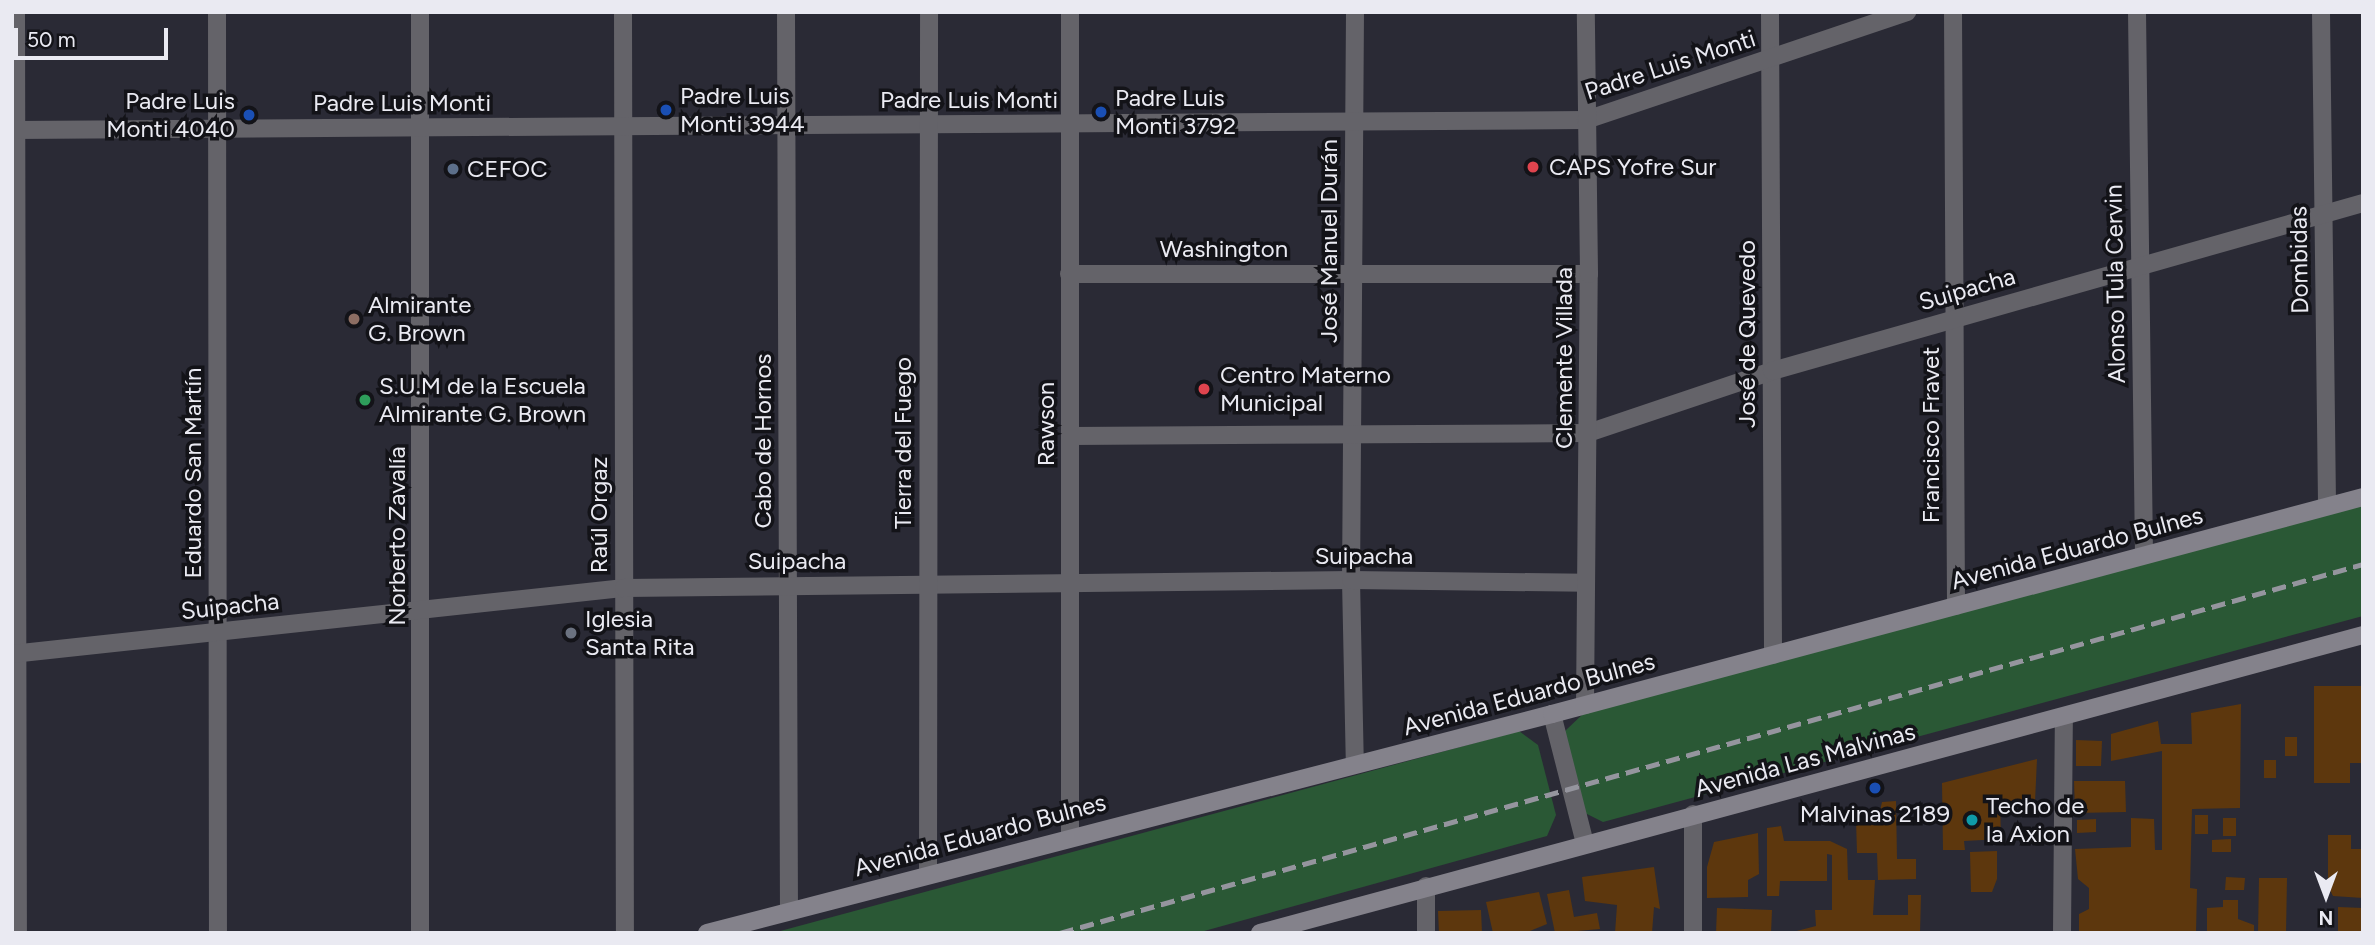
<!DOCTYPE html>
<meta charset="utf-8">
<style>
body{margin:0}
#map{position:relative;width:2375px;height:945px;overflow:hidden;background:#2a2a35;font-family:Figtree,sans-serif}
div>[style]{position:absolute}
.green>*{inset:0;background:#2a5835}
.building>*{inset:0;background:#5d370d}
.minor>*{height:18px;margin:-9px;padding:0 9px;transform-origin:9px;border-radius:9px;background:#646369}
.secondary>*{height:18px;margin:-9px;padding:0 9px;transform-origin:9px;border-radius:9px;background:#84828b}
.rail>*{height:5px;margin-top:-2.5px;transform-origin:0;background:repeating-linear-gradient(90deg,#95959e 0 14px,transparent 0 21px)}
.dots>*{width:19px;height:19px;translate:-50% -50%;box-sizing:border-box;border:4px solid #131318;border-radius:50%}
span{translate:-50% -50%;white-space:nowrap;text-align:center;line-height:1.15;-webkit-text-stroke:7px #131318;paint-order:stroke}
.street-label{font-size:24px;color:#eaeaf2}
.poi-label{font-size:24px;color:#eaeaf2}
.left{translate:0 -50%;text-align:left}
.right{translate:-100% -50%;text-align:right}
.frame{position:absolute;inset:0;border:14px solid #eaeaf2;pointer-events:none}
.north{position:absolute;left:2291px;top:861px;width:70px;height:70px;-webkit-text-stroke:5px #131318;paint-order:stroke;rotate:180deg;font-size:19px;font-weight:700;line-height:28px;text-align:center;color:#eaeaf2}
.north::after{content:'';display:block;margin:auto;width:24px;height:32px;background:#eaeaf2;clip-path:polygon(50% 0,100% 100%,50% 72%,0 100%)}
.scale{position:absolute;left:14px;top:28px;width:154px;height:32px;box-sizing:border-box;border:4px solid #eaeaf2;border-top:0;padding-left:9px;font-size:21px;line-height:24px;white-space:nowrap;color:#eaeaf2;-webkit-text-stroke:5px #131318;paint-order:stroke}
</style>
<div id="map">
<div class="green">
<div style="clip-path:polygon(2363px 501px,2363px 616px,1603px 822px,1585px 813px,1564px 732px,1585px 712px)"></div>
<div style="clip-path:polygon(1519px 731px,1538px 745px,1556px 815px,1547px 836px,1197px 933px,773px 933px)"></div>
</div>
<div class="building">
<div style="clip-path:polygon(2314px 686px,2363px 686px,2363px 763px,2350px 763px,2350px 783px,2314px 783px)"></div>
<div style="clip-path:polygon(2241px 704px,2240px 808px,2192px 809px,2190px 888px,2197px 889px,2196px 933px,2079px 933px,2079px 914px,2089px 909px,2089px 888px,2078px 879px,2075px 849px,2131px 847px,2131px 818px,2154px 819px,2155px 850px,2162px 850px,2162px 751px,2111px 761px,2111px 734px,2158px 721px,2161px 744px,2192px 744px,2191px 713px)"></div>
<div style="clip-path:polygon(2285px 737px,2297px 737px,2297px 756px,2285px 756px)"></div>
<div style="clip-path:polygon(2076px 740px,2102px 741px,2101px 766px,2076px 766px)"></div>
<div style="clip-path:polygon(2037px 759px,2035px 802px,2000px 801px,2001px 839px,1964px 841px,1965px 850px,1943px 850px,1942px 783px)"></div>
<div style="clip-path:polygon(2264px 760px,2276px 760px,2276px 778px,2264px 778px)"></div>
<div style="clip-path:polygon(2074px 781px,2125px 781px,2126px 812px,2075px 813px)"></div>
<div style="clip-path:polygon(1896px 801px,1897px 859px,1916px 859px,1916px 879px,1878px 880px,1877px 853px,1857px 853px,1856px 820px,1878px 819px,1882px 802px)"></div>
<div style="clip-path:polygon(2195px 815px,2208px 815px,2208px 834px,2195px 834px)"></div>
<div style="clip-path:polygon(2223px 818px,2236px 818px,2236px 836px,2223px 836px)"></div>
<div style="clip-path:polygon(2096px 819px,2096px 832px,2077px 833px,2077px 820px)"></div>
<div style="clip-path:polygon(1781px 826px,1784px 841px,1830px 841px,1847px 849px,1848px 880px,1875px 880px,1873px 915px,1908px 915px,1908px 895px,1921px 895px,1920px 933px,1789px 933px,1816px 926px,1815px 910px,1832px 910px,1832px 855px,1827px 854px,1827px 881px,1780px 881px,1779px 896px,1767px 896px,1767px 828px)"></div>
<div style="clip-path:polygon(1758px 833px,1759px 874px,1748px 880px,1748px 897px,1707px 898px,1707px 867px,1714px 842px)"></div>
<div style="clip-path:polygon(2328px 835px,2351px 835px,2351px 849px,2363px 849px,2363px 898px,2333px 896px,2328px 886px)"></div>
<div style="clip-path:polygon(2231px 839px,2231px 852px,2212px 852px,2212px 840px)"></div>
<div style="clip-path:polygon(1997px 851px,1997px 879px,1992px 892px,1971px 892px,1970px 852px)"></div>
<div style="clip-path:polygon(1654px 867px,1660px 909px,1654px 907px,1652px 933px,1615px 933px,1617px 905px,1585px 901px,1582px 877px)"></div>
<div style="clip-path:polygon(2226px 877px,2245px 878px,2244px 890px,2225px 890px)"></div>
<div style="clip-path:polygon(2259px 878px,2287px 878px,2286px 933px,2258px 933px)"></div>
<div style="clip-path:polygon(1569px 890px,1574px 917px,1597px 913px,1600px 929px,1555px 933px,1547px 894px)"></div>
<div style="clip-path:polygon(1539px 892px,1547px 924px,1525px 933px,1493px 933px,1486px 902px)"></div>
<div style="clip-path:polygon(2223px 900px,2238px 900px,2238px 919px,2254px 925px,2254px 933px,2207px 933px,2207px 908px,2223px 907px)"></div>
<div style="clip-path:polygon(2338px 907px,2363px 908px,2363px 933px,2338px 933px)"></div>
<div style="clip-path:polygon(1717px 908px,1772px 910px,1771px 933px,1716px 933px)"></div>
<div style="clip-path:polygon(1481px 910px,1482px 933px,1439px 933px,1438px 911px)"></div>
</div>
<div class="minor">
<div style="left:16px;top:12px;width:921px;rotate:89.88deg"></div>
<div style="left:217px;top:12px;width:921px;rotate:89.94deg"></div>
<div style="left:420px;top:12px;width:921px;rotate:90deg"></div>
<div style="left:623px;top:12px;width:921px;rotate:89.88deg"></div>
<div style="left:786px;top:12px;width:898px;rotate:89.81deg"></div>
<div style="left:1355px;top:12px;width:568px;rotate:90.4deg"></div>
<div style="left:1351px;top:580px;width:184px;rotate:88.8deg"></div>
<div style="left:1770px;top:12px;width:643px;rotate:89.73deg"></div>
<div style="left:1953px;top:12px;width:594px;rotate:89.71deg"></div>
<div style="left:2137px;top:12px;width:543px;rotate:89.26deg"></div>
<div style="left:2321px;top:12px;width:494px;rotate:89.3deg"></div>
<div style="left:12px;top:130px;width:1574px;rotate:-0.36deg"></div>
<div style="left:1586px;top:120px;width:339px;rotate:-18.6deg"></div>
<div style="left:1069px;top:274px;width:520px"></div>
<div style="left:1071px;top:436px;width:517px;rotate:-0.33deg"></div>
<div style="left:1588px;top:433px;width:194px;rotate:-18.6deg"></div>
<div style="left:1772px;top:371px;width:614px;rotate:-15.87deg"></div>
<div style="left:12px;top:654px;width:616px;rotate:-6.16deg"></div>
<div style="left:624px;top:588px;width:727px;rotate:-0.63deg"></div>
<div style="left:1351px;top:580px;width:235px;rotate:0.7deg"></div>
<div style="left:1585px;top:705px;width:431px;rotate:-89.5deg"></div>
<div style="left:1589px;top:274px;width:262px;rotate:-90.7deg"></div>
<div style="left:1552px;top:714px;width:133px;rotate:75.7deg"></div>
<div style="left:1693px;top:814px;width:119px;rotate:90deg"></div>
<div style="left:1070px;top:836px;width:824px;rotate:-90deg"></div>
<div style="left:928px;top:874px;width:862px;rotate:-89.93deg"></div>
<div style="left:1426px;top:933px;width:47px;rotate:-90deg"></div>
<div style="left:2062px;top:933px;width:216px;rotate:-89.5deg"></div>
</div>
<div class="secondary">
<div style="left:707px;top:933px;width:873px;rotate:-14.53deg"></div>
<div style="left:1552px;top:714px;width:840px;rotate:-14.98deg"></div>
<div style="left:1260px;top:933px;width:1143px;rotate:-15.12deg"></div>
</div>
<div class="rail">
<div style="left:1060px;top:933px;width:1354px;rotate:-15.81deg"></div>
</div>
<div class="dots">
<div style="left:666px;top:110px;background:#1a4fb4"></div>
<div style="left:1101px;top:112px;background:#1a4fb4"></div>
<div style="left:249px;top:115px;background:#1a4fb4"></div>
<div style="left:1533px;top:167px;background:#e0444e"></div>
<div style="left:453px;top:169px;background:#5c6f8a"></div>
<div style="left:354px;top:319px;background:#8d6e63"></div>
<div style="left:1204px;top:389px;background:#e0444e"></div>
<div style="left:365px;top:400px;background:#2e9e5b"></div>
<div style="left:571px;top:633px;background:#6b7280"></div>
<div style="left:1875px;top:788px;background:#1a4fb4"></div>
<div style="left:1972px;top:820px;background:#0f9aa8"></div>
</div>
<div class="street-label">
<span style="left:1670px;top:65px;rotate:-18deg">Padre Luis Monti</span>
<span style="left:969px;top:100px">Padre Luis Monti</span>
<span style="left:402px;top:103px">Padre Luis Monti</span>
<span style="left:1329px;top:241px;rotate:-90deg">José Manuel Durán</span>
<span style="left:1224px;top:249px">Washington</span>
<span style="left:2299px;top:260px;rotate:-91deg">Dombidas</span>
<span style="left:2115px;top:284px;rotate:-91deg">Alonso Tula Cervin</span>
<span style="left:1967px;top:289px;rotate:-16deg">Suipacha</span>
<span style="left:1747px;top:334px;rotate:-90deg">José de Quevedo</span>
<span style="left:1564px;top:358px;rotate:-90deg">Clemente Villada</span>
<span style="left:1046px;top:424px;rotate:-90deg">Rawson</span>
<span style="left:1931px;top:435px;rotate:-90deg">Francisco Fravet</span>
<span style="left:763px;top:441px;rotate:-90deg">Cabo de Hornos</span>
<span style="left:903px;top:443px;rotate:-90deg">Tierra del Fuego</span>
<span style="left:193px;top:473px;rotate:-90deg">Eduardo San Martín</span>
<span style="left:599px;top:515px;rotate:-90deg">Raúl Orgaz</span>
<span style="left:397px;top:536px;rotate:-90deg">Norberto Zavalía</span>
<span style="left:2077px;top:548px;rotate:-15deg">Avenida Eduardo Bulnes</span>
<span style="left:1364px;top:556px">Suipacha</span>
<span style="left:797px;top:561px">Suipacha</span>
<span style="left:230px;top:606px;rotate:-6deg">Suipacha</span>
<span style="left:1529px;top:694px;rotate:-15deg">Avenida Eduardo Bulnes</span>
<span style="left:1805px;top:760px;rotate:-15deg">Avenida Las Malvinas</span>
<span style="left:980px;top:835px;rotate:-15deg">Avenida Eduardo Bulnes</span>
</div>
<div class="poi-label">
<span class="left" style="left:680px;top:110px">Padre Luis<br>Monti 3944</span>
<span class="left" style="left:1115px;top:112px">Padre Luis<br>Monti 3792</span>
<span class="right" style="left:235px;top:115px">Padre Luis<br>Monti 4040</span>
<span class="left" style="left:1549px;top:167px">CAPS Yofre Sur</span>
<span class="left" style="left:467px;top:169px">CEFOC</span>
<span class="left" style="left:368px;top:319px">Almirante<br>G. Brown</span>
<span class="left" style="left:1220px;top:389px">Centro Materno<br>Municipal</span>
<span class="left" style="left:379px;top:400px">S.U.M de la Escuela<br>Almirante G. Brown</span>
<span class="left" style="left:585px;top:633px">Iglesia<br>Santa Rita</span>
<span class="left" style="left:1986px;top:820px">Techo de<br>la Axion</span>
<span style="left:1875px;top:814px">Malvinas 2189</span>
</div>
<div class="frame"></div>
<div class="north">N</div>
<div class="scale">50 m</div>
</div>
